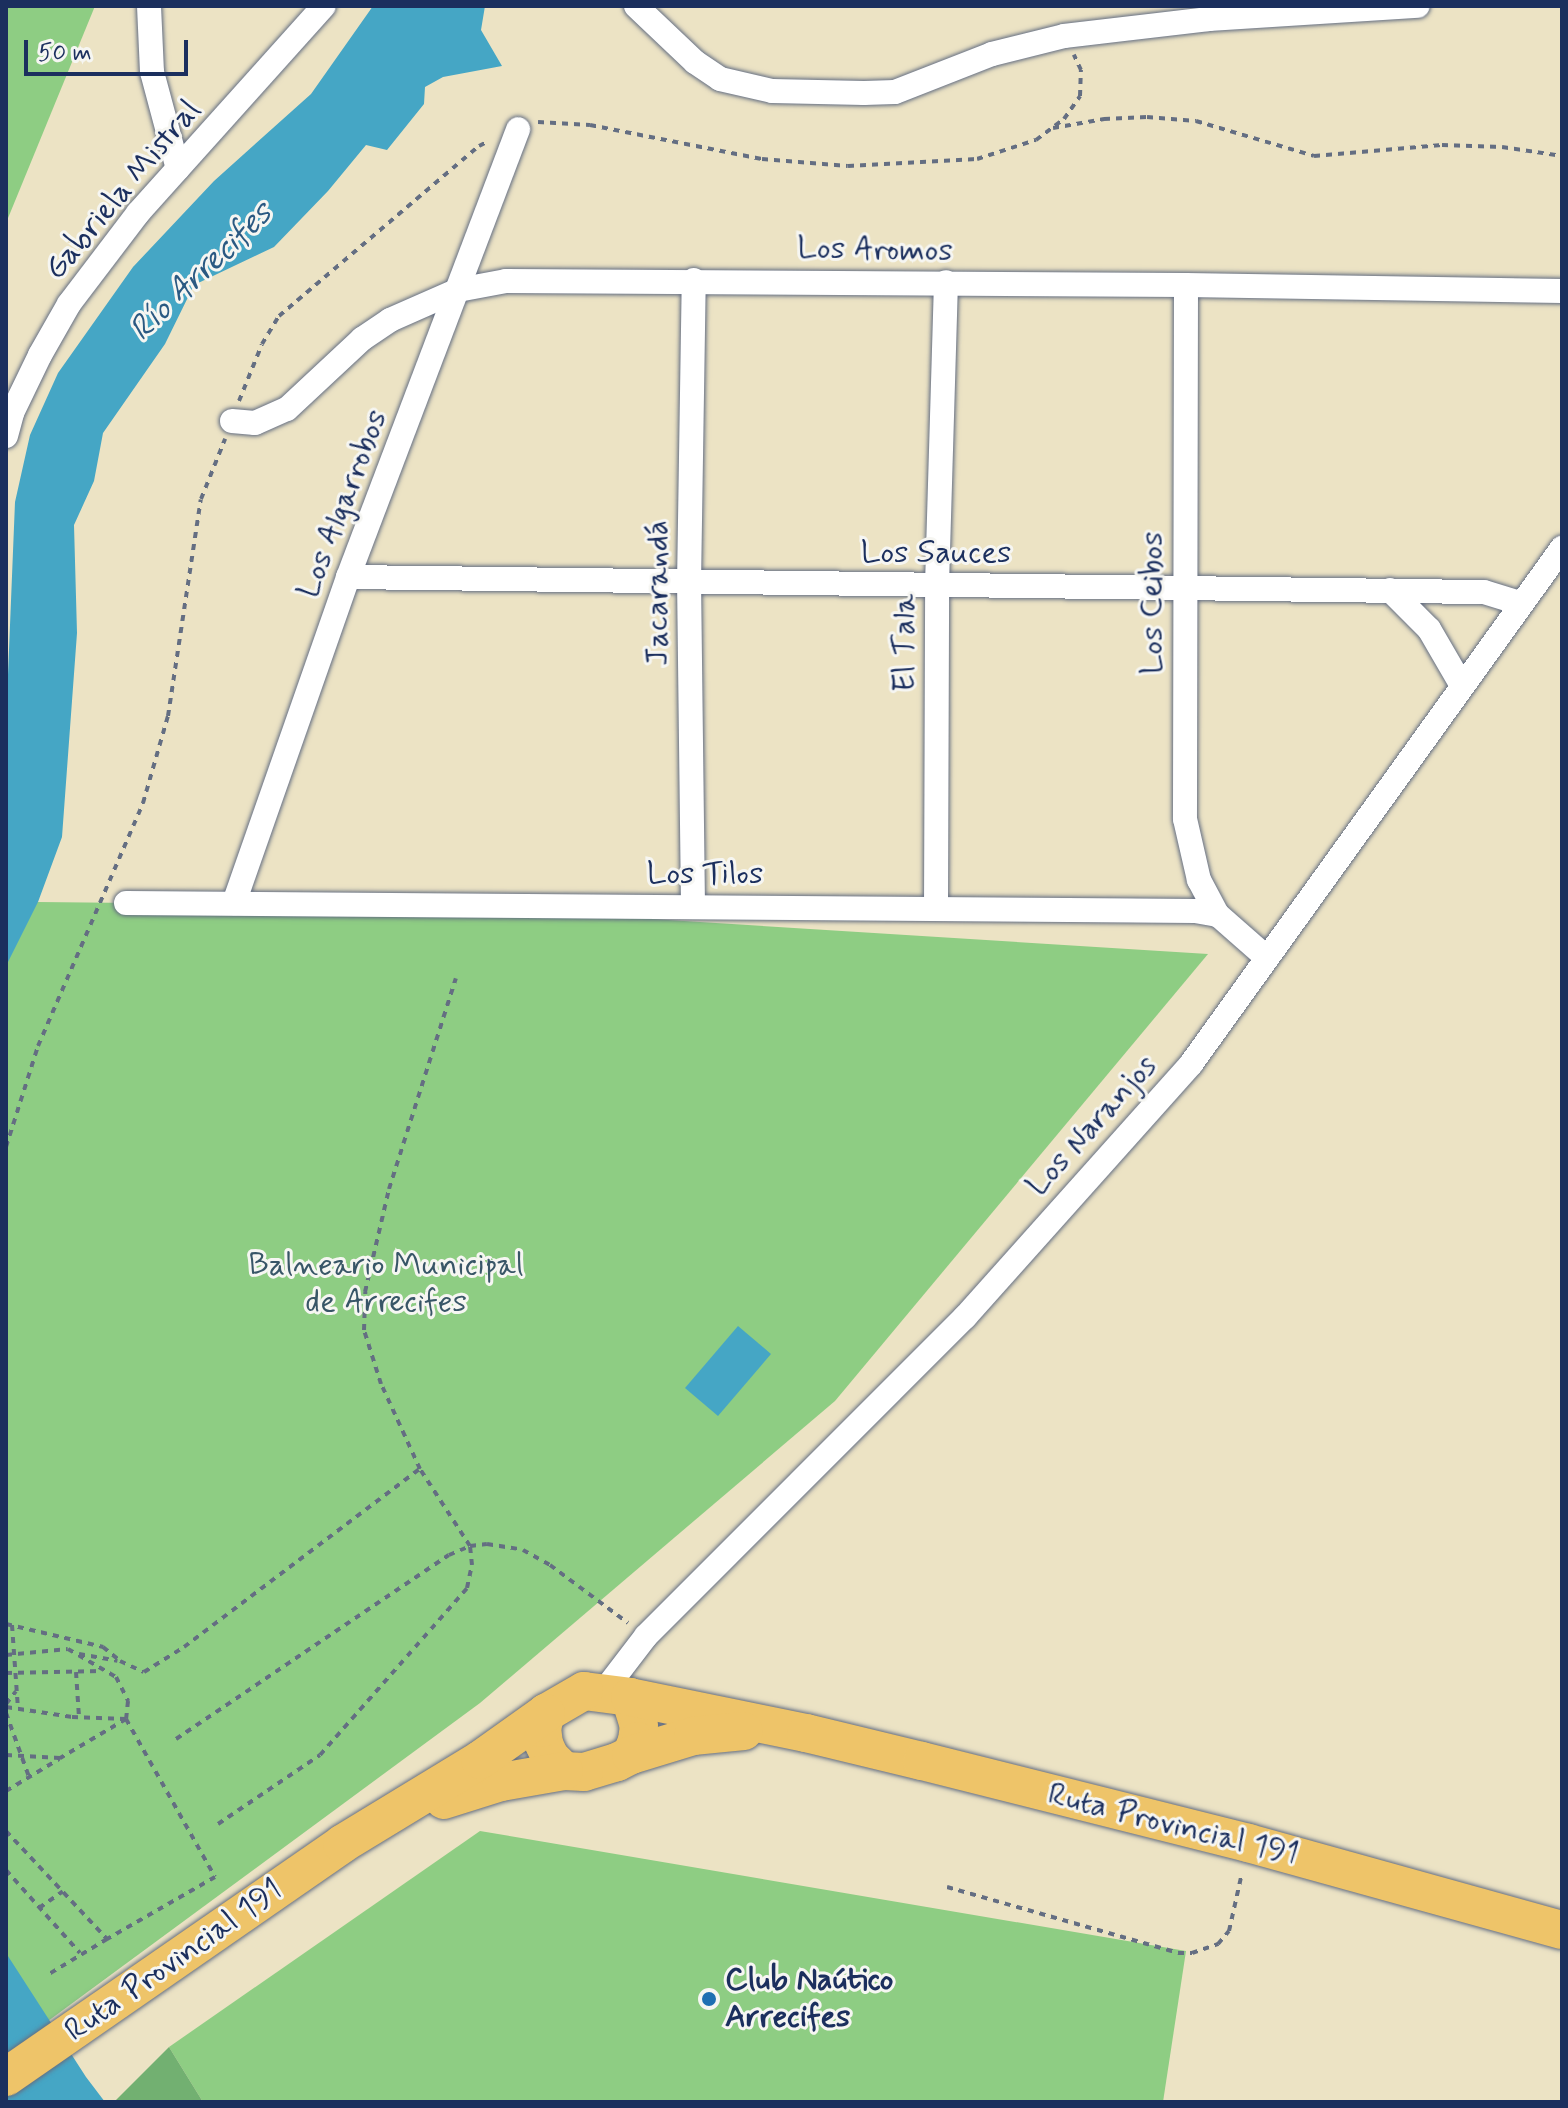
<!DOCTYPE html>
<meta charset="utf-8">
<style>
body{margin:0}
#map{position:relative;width:1568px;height:2108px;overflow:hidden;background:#ece3c4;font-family:Mynerve,sans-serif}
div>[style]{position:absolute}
.green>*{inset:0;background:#8ecd83}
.forest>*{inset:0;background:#72b071}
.water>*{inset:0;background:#45a6c5}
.path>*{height:4px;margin-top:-2px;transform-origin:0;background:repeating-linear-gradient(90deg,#646e82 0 6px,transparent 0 12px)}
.roads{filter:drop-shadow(0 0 2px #646e82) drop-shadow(0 0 2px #646e82)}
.street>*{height:24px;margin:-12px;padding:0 12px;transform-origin:12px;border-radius:12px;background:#fff}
.primary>*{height:38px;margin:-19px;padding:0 19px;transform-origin:19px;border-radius:19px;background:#eec469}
.dots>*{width:22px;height:22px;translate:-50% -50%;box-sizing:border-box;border:4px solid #f6f6f2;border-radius:50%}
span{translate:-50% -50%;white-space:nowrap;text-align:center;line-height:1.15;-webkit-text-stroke:6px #f6f6f2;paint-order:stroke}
.street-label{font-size:32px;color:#1b2f5e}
.park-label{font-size:32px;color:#385667}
.poi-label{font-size:32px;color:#1b2f5e;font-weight:700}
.left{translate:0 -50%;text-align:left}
.water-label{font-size:34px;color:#2a5982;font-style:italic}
.frame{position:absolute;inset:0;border:8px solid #1b2f5e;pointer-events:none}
.scale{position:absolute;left:24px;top:40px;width:164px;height:36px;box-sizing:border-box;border:4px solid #1b2f5e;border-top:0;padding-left:10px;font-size:24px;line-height:28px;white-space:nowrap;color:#1b2f5e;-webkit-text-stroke:6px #f6f6f2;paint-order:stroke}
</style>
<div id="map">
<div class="green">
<div style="clip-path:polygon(6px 6px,95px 6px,6px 223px)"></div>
<div style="clip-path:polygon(38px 902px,445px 906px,1208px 954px,835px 1401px,480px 1703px,6px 2052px,6px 915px)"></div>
<div style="clip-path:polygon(480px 1831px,1186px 1951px,1163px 2102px,203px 2102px,169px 2047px)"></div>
</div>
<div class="forest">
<div style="clip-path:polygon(169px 2047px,203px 2102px,114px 2102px)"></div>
</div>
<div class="water">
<div style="clip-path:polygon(373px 6px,485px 6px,481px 30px,502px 66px,443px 77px,425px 87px,424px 104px,387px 150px,366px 145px,328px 191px,274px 247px,194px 285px,165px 344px,103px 433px,94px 481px,74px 525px,77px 633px,62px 837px,38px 902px,6px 966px,6px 724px,15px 502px,30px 435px,58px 373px,133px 267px,214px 181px,311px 94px)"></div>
<div style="clip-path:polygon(738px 1326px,771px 1354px,718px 1416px,685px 1388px)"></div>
<div style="clip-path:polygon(6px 1953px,86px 2077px,105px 2102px,6px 2102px)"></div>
</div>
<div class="path">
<div style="left:538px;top:122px;width:52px;rotate:3.3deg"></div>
<div style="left:590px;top:125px;width:175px;rotate:11.2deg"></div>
<div style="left:762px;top:159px;width:86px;rotate:4.7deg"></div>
<div style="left:848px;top:166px;width:129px;rotate:-3.1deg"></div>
<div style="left:977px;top:159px;width:62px;rotate:-17.9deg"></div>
<div style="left:1036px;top:140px;width:35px;rotate:-37deg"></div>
<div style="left:1064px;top:119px;width:28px;rotate:-55deg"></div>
<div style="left:1080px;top:96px;width:26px;rotate:-88deg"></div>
<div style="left:1081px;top:70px;width:17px;rotate:-115deg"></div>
<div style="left:1053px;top:128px;width:52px;rotate:-10deg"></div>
<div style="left:1104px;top:119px;width:43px;rotate:-2.7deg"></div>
<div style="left:1147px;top:117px;width:49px;rotate:4.7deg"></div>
<div style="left:1196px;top:121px;width:123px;rotate:16.5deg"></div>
<div style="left:1314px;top:156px;width:128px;rotate:-4.9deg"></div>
<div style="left:1442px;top:145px;width:60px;rotate:1.9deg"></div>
<div style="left:1502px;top:147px;width:61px;rotate:8.5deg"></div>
<div style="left:239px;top:401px;width:61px;rotate:-68deg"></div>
<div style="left:262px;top:344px;width:33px;rotate:-59deg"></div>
<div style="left:279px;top:316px;width:262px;rotate:-40.4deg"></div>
<div style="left:479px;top:146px;width:11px;rotate:-27deg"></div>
<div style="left:6px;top:1147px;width:106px;rotate:-72.4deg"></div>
<div style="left:38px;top:1046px;width:265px;rotate:-66.6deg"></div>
<div style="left:143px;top:803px;width:91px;rotate:-74deg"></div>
<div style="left:168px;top:716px;width:219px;rotate:-81.4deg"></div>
<div style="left:201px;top:499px;width:65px;rotate:-68.2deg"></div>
<div style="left:6px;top:1624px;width:100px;rotate:13.3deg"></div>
<div style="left:103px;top:1647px;width:22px;rotate:39deg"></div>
<div style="left:120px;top:1661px;width:26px;rotate:25deg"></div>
<div style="left:144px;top:1672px;width:47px;rotate:-32deg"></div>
<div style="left:184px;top:1647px;width:295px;rotate:-37.1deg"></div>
<div style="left:12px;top:1625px;width:84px;rotate:85.9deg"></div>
<div style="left:79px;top:1654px;width:39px;rotate:10deg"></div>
<div style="left:6px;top:1655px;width:62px;rotate:-5.5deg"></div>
<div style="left:68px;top:1649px;width:56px;rotate:30.3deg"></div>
<div style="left:116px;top:1677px;width:27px;rotate:63deg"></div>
<div style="left:128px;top:1701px;width:18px;rotate:96deg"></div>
<div style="left:126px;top:1719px;width:181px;rotate:60.6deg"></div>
<div style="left:215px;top:1877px;width:125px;rotate:150.1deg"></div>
<div style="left:76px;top:1672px;width:45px;rotate:86.2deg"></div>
<div style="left:6px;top:1673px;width:96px;rotate:-1.2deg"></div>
<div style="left:6px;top:1704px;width:16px;rotate:-52deg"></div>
<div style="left:6px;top:1707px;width:67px;rotate:8.6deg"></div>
<div style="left:72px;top:1717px;width:54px;rotate:2.1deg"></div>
<div style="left:126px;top:1719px;width:77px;rotate:149.4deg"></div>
<div style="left:60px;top:1758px;width:54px;rotate:-176.8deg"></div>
<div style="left:6px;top:1713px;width:68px;rotate:70.2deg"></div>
<div style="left:176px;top:1739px;width:329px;rotate:-34deg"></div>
<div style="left:449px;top:1555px;width:23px;rotate:-23deg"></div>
<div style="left:470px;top:1546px;width:17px;rotate:-7deg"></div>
<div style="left:487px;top:1544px;width:36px;rotate:9deg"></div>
<div style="left:523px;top:1550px;width:31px;rotate:29deg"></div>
<div style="left:550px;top:1565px;width:97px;rotate:36.6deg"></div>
<div style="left:6px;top:1791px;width:62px;rotate:-31.1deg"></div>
<div style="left:218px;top:1824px;width:123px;rotate:-34.1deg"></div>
<div style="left:320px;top:1755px;width:222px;rotate:-48.6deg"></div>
<div style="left:467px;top:1588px;width:24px;rotate:-78deg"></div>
<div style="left:472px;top:1565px;width:19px;rotate:-96deg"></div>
<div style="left:470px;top:1546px;width:92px;rotate:-123deg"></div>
<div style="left:420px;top:1469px;width:94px;rotate:-114.6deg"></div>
<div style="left:381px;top:1384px;width:57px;rotate:-107.5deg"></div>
<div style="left:364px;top:1330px;width:38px;rotate:-88deg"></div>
<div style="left:365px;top:1292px;width:106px;rotate:-76.9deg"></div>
<div style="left:389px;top:1189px;width:221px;rotate:-72.4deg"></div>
<div style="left:6px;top:1831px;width:148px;rotate:46.9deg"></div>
<div style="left:107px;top:1939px;width:68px;rotate:148.9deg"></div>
<div style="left:6px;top:1870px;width:111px;rotate:48.3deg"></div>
<div style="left:947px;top:1887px;width:240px;rotate:15.9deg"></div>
<div style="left:1178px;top:1953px;width:14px"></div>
<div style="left:1192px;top:1953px;width:28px;rotate:-19deg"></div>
<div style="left:1218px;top:1944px;width:17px;rotate:-50deg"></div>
<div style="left:1229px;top:1931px;width:59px;rotate:-77.4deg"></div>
<div style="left:39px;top:1908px;width:29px;rotate:-35deg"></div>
</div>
<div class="roads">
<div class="street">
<div style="left:149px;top:6px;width:66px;rotate:87.4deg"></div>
<div style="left:152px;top:72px;width:100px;rotate:75deg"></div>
<div style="left:636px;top:6px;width:81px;rotate:43.5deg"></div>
<div style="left:695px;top:62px;width:30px;rotate:34deg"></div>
<div style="left:720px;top:79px;width:53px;rotate:13deg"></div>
<div style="left:772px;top:91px;width:92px;rotate:1.2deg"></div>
<div style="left:864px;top:93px;width:31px;rotate:-2deg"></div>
<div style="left:895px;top:92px;width:104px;rotate:-21.4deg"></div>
<div style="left:992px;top:54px;width:74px;rotate:-14deg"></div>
<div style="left:1064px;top:36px;width:146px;rotate:-6.7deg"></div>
<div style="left:1209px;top:19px;width:209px;rotate:-3.6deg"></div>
<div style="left:1186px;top:285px;width:534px;rotate:90.11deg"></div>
<div style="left:1185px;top:819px;width:63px;rotate:77.1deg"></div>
<div style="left:1199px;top:880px;width:40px;rotate:62deg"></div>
<div style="left:232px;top:421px;width:23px;rotate:5deg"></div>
<div style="left:255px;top:423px;width:35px;rotate:-24deg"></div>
<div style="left:287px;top:409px;width:103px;rotate:-43deg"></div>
<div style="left:362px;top:339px;width:34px;rotate:-34deg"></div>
<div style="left:390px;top:320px;width:74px;rotate:-23.8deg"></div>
<div style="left:458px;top:290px;width:49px;rotate:-10.6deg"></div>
<div style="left:506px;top:281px;width:680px;rotate:0.34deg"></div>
<div style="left:1186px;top:285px;width:376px;rotate:0.9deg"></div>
<div style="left:6px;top:436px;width:24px;rotate:-75deg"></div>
<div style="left:12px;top:413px;width:64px;rotate:-64.2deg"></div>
<div style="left:40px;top:355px;width:59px;rotate:-60.4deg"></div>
<div style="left:69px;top:304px;width:114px;rotate:-52.8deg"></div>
<div style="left:138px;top:213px;width:278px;rotate:-48.1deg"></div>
<div style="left:348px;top:577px;width:1136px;rotate:0.76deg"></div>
<div style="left:1484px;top:592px;width:39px;rotate:17deg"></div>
<div style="left:1390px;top:590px;width:55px;rotate:45deg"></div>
<div style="left:1429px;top:629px;width:66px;rotate:59.9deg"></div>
<div style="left:126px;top:903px;width:1069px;rotate:0.43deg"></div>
<div style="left:1195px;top:911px;width:23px;rotate:10deg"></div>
<div style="left:1218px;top:915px;width:65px;rotate:41.3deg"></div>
<div style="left:234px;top:903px;width:345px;rotate:-70.7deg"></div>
<div style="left:348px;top:577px;width:479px;rotate:-69.2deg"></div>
<div style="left:693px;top:906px;width:322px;rotate:-90.7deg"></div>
<div style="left:689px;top:584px;width:304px;rotate:-89.1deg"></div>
<div style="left:936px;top:909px;width:324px;rotate:-89.8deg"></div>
<div style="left:937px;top:585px;width:303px;rotate:-88.3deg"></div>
<div style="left:604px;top:1691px;width:69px;rotate:-52.6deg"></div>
<div style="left:646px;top:1636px;width:451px;rotate:-45deg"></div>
<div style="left:965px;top:1317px;width:339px;rotate:-48.2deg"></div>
<div style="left:1191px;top:1064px;width:636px;rotate:-54.28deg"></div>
</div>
<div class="primary">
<div style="left:584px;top:1691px;width:46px;rotate:7.4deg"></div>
<div style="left:630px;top:1697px;width:30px;rotate:73deg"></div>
<div style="left:639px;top:1726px;width:15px;rotate:98deg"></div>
<div style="left:637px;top:1741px;width:15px;rotate:113deg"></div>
<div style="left:631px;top:1755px;width:16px;rotate:153deg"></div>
<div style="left:617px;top:1762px;width:34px;rotate:163deg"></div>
<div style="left:584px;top:1772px;width:20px;rotate:-177deg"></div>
<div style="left:564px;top:1771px;width:20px;rotate:-135deg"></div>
<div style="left:550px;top:1757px;width:14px;rotate:-115deg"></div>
<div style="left:544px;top:1744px;width:16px;rotate:-97deg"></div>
<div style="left:542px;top:1728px;width:16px;rotate:-75deg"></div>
<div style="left:546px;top:1713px;width:44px;rotate:-30.1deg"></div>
<div style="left:630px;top:1697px;width:180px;rotate:11.6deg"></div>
<div style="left:806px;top:1733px;width:119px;rotate:13.6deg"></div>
<div style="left:922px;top:1761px;width:336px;rotate:14.1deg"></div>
<div style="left:1248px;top:1843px;width:326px;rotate:15.5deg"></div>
<div style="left:631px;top:1755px;width:65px;rotate:-17deg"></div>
<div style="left:693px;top:1736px;width:51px;rotate:-5.6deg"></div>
<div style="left:444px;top:1800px;width:60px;rotate:-17.5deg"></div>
<div style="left:501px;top:1782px;width:64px;rotate:-9.9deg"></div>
<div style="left:6px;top:2077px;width:409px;rotate:-34.7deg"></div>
<div style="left:342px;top:1844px;width:162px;rotate:-31.3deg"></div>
<div style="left:480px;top:1760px;width:81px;rotate:-35.5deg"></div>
</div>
</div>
<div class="dots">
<div style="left:709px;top:1999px;background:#1f6fb2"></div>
</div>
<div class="street-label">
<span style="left:123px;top:190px;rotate:-50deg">Gabriela Mistral</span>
<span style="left:875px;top:250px;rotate:1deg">Los Aromos</span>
<span style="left:343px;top:504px;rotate:-69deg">Los Algarrobos</span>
<span style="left:936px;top:553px">Los Sauces</span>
<span style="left:658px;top:593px;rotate:-90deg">Jacarandá</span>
<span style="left:1153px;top:603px;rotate:-90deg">Los Ceibos</span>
<span style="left:905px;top:643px;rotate:-90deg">El Tala</span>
<span style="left:705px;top:874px">Los Tilos</span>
<span style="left:1092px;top:1126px;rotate:-48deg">Los Naranjos</span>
<span style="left:1173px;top:1825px;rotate:14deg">Ruta Provincial 191</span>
<span style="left:174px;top:1961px;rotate:-35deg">Ruta Provincial 191</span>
</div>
<div class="park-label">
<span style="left:386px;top:1284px">Balneario Municipal<br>de Arrecifes</span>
</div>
<div class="poi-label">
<span class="left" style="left:725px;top:1999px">Club Naútico<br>Arrecifes</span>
</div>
<div class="water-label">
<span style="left:201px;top:272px;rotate:-44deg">Río Arrecifes</span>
</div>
<div class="frame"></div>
<div class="scale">50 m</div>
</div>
